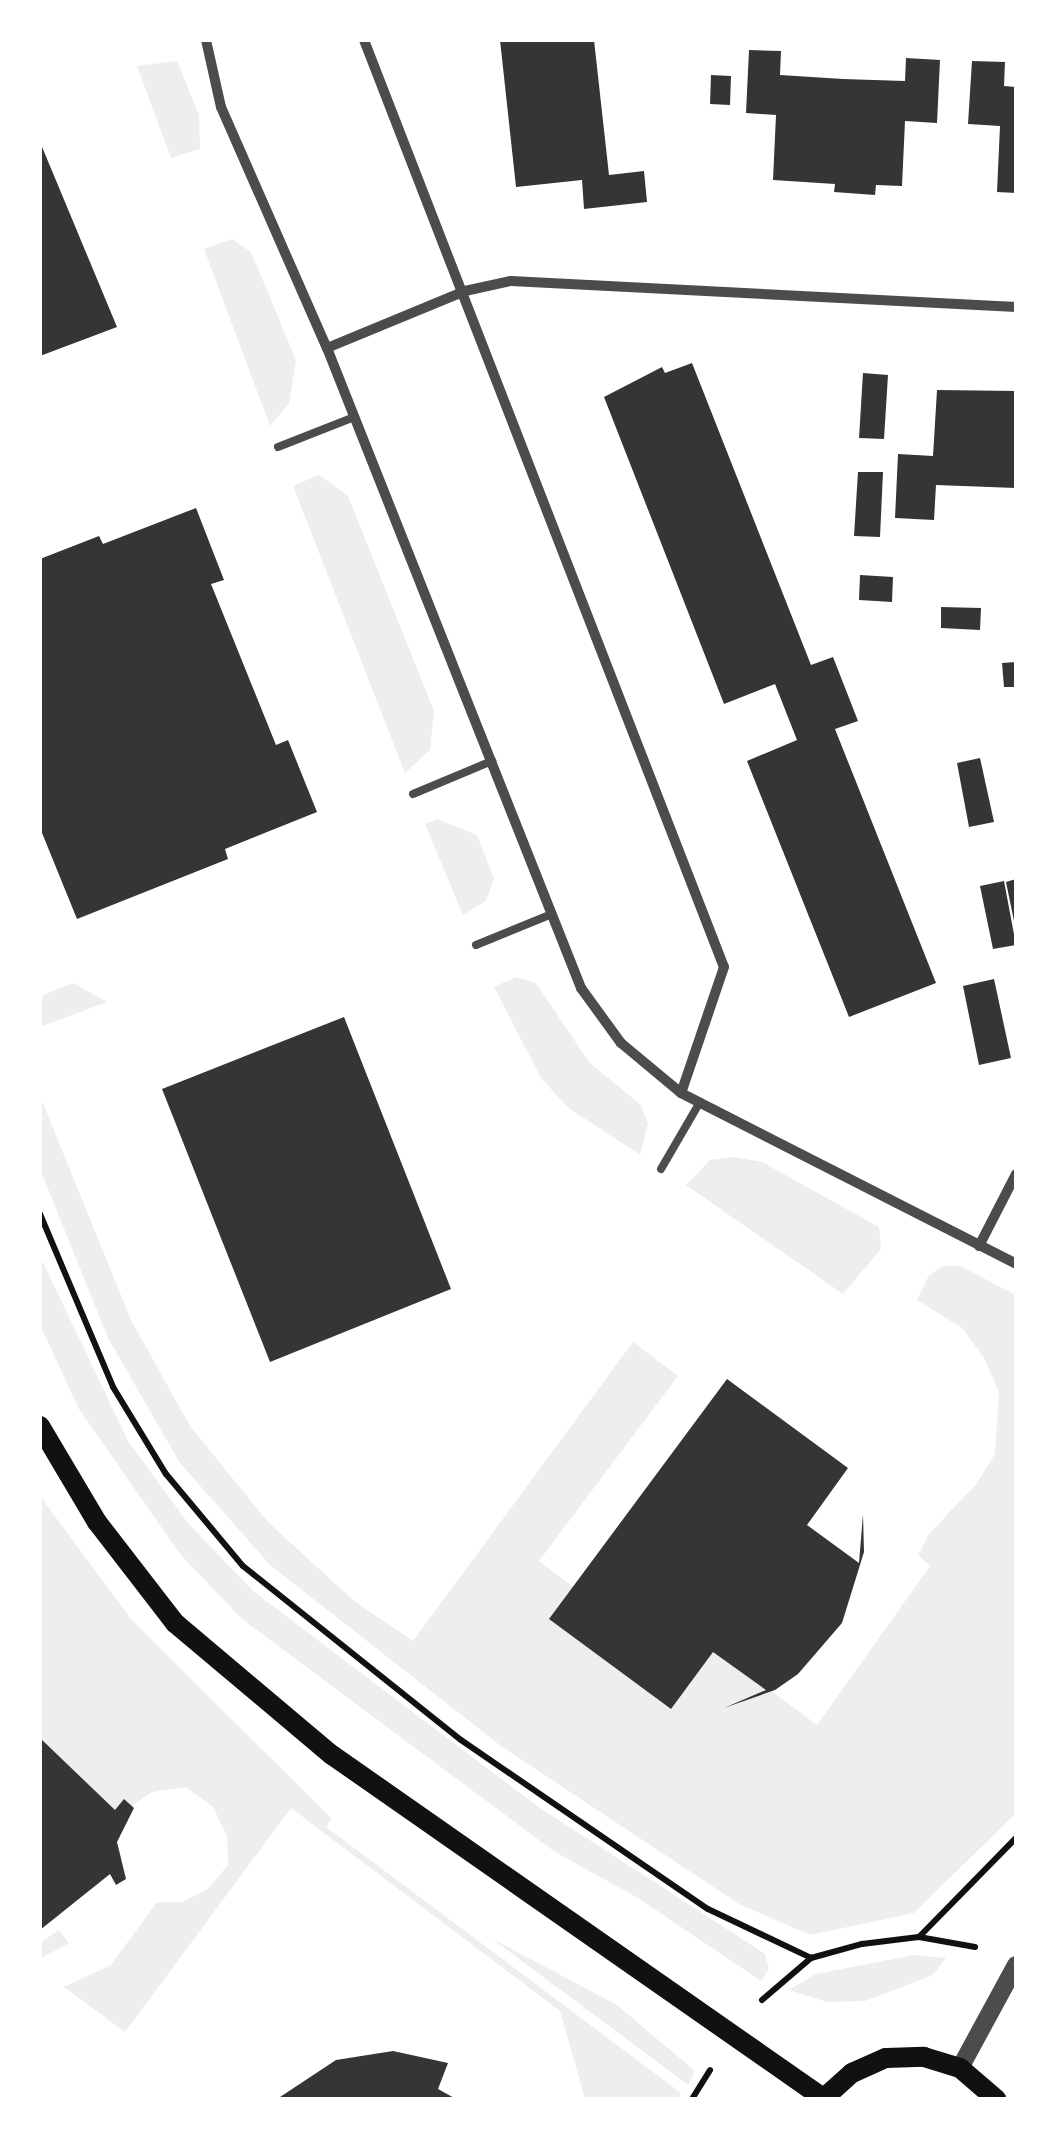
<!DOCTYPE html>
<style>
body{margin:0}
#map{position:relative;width:1056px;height:2139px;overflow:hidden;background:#fff;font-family:"Public Sans",sans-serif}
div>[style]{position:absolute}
.green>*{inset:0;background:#eee}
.building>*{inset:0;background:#353535}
.path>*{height:6px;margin:-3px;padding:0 3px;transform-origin:3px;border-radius:3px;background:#111}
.service>*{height:8px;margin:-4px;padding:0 4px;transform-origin:4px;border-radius:4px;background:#4c4c4c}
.minor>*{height:10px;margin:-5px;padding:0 5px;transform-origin:5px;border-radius:5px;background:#4c4c4c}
.tertiary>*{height:18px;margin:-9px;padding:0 9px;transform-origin:9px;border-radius:9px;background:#4c4c4c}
.secondary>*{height:20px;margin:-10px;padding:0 10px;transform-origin:10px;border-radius:10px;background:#111}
span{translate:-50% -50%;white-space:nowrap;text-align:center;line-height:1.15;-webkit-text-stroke:8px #fff;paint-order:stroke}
.frame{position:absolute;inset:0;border:42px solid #fff;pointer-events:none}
</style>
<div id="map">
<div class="green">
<div style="clip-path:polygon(177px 61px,199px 115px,200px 149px,171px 158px,137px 66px)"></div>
<div style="clip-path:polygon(232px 239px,251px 252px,296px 360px,289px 404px,270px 426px,204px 249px)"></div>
<div style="clip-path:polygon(319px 475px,348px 496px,434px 711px,430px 750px,405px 773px,293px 486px)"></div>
<div style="clip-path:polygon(437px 819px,477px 835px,494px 879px,486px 901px,463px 915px,425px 824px)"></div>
<div style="clip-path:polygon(516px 977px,536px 983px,589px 1062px,640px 1104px,648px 1123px,640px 1155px,567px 1107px,541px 1078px,494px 987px)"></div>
<div style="clip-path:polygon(73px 983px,107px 1002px,40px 1027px,40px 996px)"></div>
<div style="clip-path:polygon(40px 1096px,131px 1320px,190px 1426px,268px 1522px,353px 1600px,413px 1641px,633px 1342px,678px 1376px,539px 1561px,577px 1590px,700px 1638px,817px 1725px,930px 1566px,918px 1555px,929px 1534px,977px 1483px,995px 1454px,999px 1392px,983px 1356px,962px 1328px,917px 1300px,929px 1275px,944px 1266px,960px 1266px,1016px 1295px,1016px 1813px,914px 1913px,810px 1935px,739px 1904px,501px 1746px,270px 1565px,180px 1463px,108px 1338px,40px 1169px)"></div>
<div style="clip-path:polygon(735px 1157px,762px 1162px,879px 1227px,881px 1249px,843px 1294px,686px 1185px,710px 1160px)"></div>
<div style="clip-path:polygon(40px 1256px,128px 1441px,188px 1523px,253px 1591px,537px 1806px,765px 1954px,769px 1969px,761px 1981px,638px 1898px,555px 1852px,242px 1619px,180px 1554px,79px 1409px,40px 1325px)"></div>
<div style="clip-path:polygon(40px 1496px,131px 1619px,332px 1819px,326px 1827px,681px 2093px,679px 2099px,585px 2099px,560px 2011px,291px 1808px,125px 2032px,64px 1987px,111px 1965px,157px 1902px,182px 1902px,208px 1889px,228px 1865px,227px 1836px,213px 1807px,186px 1787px,152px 1792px,115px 1818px,40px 1823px)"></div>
<div style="clip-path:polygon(59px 1930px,69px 1943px,40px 1959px,40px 1943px)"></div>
<div style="clip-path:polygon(491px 1938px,617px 2005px,695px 2071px,688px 2085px)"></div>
<div style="clip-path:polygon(914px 1955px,946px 1958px,933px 1975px,865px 2001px,827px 2002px,789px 1990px,816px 1974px)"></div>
</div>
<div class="building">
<div style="clip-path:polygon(500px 40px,594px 40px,609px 175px,644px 171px,647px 202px,584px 209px,582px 180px,516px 187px)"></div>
<div style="clip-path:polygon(749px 50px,781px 51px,780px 75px,843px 79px,905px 81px,906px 58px,940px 60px,937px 123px,905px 121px,902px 186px,876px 185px,875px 195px,834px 192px,835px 184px,773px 180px,776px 115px,746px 113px)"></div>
<div style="clip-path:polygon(972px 61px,1005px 62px,1004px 86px,1016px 87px,1016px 193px,997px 192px,1000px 126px,968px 124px)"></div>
<div style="clip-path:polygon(711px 75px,731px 76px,730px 105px,710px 104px)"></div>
<div style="clip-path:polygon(40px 142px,117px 327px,40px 356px)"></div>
<div style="clip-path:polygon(692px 363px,811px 665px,833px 657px,858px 721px,835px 729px,936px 983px,849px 1017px,747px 761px,797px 740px,775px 684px,724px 704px,604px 397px,662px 367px,665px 373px)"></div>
<div style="clip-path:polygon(863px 373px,888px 375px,884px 439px,859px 438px)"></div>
<div style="clip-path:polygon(937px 390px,1016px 391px,1016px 488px,936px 485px,934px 520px,895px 518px,898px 454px,933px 456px)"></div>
<div style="clip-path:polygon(858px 472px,883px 472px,880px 537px,854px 536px)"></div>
<div style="clip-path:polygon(196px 508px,224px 580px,211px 584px,276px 745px,288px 740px,317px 812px,225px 849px,228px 859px,77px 919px,40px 828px,40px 559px,99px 536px,103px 544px)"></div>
<div style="clip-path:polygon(860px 575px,893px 577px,892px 602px,859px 600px)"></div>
<div style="clip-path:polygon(941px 607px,981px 608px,980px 630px,941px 628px)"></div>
<div style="clip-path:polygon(1016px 662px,1016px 687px,1004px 687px,1002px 663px)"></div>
<div style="clip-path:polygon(980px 758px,994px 822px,969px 827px,957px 763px)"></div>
<div style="clip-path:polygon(1016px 879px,1016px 921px,1014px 921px,1006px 882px)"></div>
<div style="clip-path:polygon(1004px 881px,1016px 945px,993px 949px,980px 886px)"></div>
<div style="clip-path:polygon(994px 979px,1011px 1058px,979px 1065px,963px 986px)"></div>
<div style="clip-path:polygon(344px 1017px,451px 1289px,270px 1362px,162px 1089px)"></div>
<div style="clip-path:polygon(727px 1379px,848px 1468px,807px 1525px,859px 1563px,863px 1514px,864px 1552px,842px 1623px,798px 1674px,775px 1690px,724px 1708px,766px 1690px,713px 1652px,671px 1709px,549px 1619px)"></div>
<div style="clip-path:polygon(40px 1738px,115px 1810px,124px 1799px,134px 1808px,117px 1842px,126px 1879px,116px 1885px,110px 1874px,40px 1930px)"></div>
<div style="clip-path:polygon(393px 2051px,448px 2063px,438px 2089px,456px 2099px,277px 2099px,336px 2060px)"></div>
</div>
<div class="path">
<div style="left:40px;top:1214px;width:188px;rotate:67.1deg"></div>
<div style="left:113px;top:1387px;width:102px;rotate:58.7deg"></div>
<div style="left:166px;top:1474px;width:120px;rotate:50.1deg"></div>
<div style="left:243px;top:1566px;width:279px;rotate:38.6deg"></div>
<div style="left:461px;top:1740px;width:299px;rotate:34.4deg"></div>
<div style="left:708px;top:1909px;width:114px;rotate:25.4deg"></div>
<div style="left:919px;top:1937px;width:139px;rotate:-45.6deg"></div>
<div style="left:762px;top:2000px;width:65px;rotate:-40.6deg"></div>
<div style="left:811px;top:1958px;width:53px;rotate:-15.4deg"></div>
<div style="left:862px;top:1944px;width:57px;rotate:-7deg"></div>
<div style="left:919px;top:1937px;width:57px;rotate:10.1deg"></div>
<div style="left:692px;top:2099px;width:34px;rotate:-58deg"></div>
</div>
<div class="service">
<div style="left:278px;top:447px;width:82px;rotate:-21.5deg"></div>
<div style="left:413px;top:794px;width:86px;rotate:-22.7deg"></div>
<div style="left:476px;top:945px;width:82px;rotate:-22.2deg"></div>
<div style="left:661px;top:1169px;width:78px;rotate:-59.8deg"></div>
</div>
<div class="minor">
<div style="left:206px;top:40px;width:69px;rotate:77.4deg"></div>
<div style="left:221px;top:107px;width:263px;rotate:66.3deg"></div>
<div style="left:327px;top:348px;width:689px;rotate:68.35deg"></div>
<div style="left:581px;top:988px;width:68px;rotate:54deg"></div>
<div style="left:621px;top:1043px;width:78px;rotate:39.8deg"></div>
<div style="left:681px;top:1093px;width:376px;rotate:27deg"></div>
<div style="left:364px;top:40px;width:994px;rotate:68.78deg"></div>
<div style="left:724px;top:967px;width:133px;rotate:108.8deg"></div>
<div style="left:327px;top:348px;width:149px;rotate:-22.4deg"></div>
<div style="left:465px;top:291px;width:47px;rotate:-12.3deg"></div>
<div style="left:511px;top:281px;width:506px;rotate:2.95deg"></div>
<div style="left:979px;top:1246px;width:81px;rotate:-62.8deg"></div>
</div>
<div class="tertiary">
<div style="left:960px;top:2068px;width:117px;rotate:-61.5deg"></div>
</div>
<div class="secondary">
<div style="left:40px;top:1426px;width:112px;rotate:59.3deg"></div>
<div style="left:97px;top:1522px;width:128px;rotate:52.3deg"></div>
<div style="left:175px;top:1623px;width:205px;rotate:40.1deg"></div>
<div style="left:332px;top:1755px;width:599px;rotate:34.94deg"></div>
<div style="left:823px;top:2099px;width:39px;rotate:-42deg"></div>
<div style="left:852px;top:2073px;width:37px;rotate:-24deg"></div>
<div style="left:886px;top:2058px;width:38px;rotate:-2deg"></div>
<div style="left:924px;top:2057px;width:38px;rotate:17deg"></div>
<div style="left:960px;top:2068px;width:48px;rotate:40.7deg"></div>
</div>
<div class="frame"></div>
</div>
